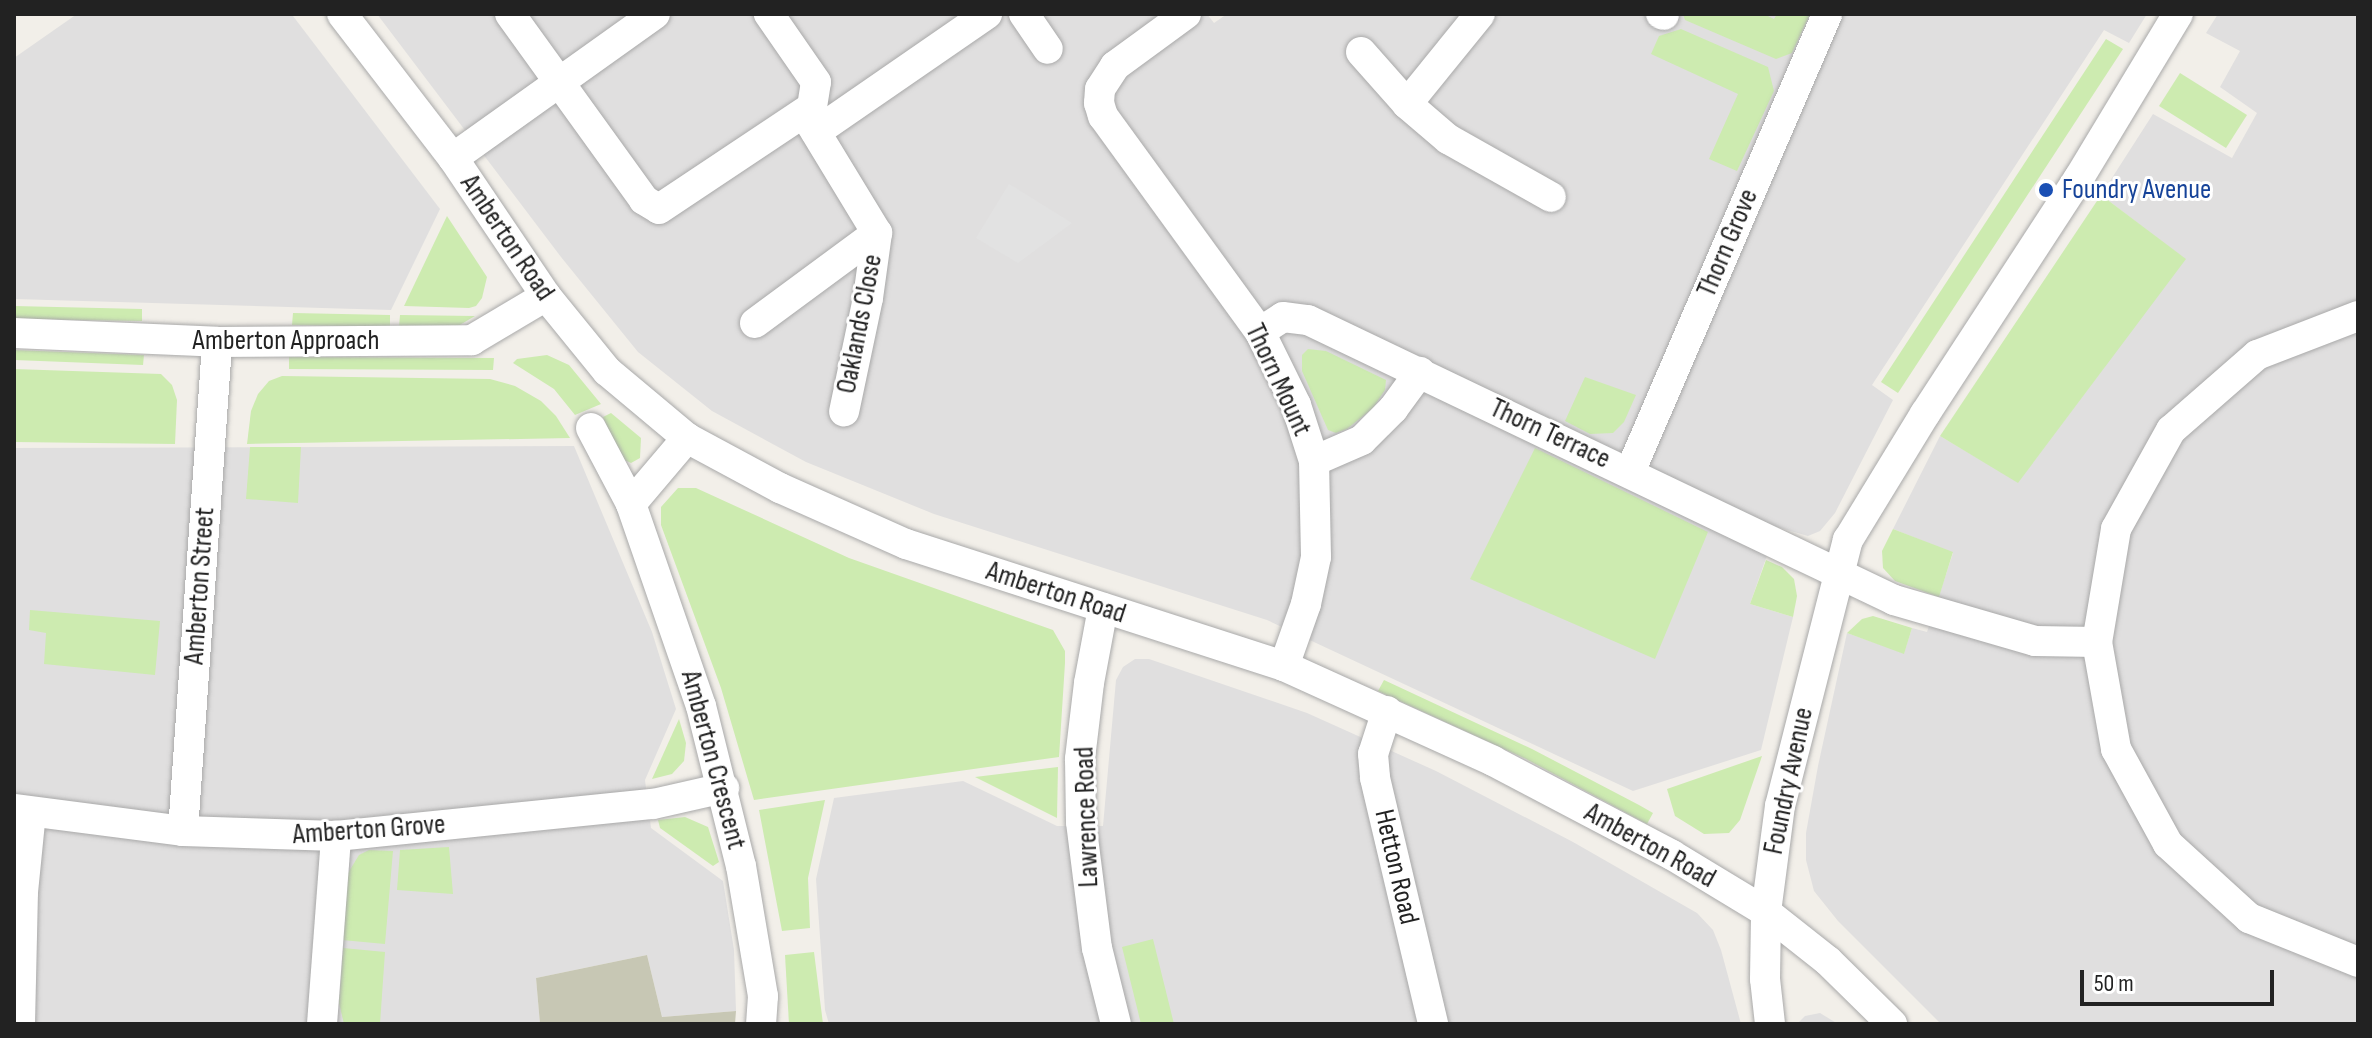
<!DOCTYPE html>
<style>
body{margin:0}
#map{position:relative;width:2372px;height:1038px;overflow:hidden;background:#f2efe9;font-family:"Sofia Sans Condensed",sans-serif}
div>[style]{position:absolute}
.residential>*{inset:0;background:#e0dfdf}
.construction>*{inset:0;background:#c7c7b4}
.grass>*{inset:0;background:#cdebb0}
.parking>*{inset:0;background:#e2e2e2}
.roads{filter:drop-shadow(0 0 2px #a9a9a9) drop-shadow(0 0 2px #a9a9a9)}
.minor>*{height:30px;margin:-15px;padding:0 15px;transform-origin:15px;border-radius:15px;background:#fff}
.dots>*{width:22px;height:22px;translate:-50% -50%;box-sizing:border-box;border:4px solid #fff;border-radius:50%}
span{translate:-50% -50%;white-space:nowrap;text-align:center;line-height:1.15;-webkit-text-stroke:6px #fff;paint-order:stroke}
.transit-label{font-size:28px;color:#164399}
.left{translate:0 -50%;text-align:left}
.street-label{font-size:28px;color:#222}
.frame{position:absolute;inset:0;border:16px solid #222;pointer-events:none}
.scale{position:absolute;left:2080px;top:970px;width:194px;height:36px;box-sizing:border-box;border:4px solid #222;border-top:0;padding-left:10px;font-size:24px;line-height:28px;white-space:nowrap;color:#222;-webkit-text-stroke:6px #fff;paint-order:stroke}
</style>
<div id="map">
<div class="residential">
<div style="clip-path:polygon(77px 14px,293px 16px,440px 209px,391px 310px,14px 299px,14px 58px)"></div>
<div style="clip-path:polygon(377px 14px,1207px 14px,1214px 23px,1227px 14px,2147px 14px,2129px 43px,2104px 30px,1872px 385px,1893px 400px,1835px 513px,1820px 531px,1808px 536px,1777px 527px,1750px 604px,1793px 617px,1761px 750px,1633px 791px,1267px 620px,934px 514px,806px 462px,712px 411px,638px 352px,561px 257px)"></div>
<div style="clip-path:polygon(2218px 14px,2358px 14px,2358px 1024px,1941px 1024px,1838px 921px,1814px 891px,1806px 860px,1806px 833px,1818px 766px,1847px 633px,1904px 653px,1912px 628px,1927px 632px,1953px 553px,1893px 529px,1940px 436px,2018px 482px,2185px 259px,2101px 195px,2153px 114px,2232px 158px,2257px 113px,2220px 87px,2240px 51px,2206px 33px)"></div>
<div style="clip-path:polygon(574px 446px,652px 632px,676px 709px,645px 780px,651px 828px,723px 881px,734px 950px,736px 1011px,662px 1017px,647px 955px,536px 978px,540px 1024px,14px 1024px,14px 448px)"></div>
<div style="clip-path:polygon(1135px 659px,1149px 659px,1307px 713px,1436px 771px,1573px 842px,1697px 913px,1713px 930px,1721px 950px,1741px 1024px,829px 1024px,825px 1010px,816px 879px,834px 798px,963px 781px,1057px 826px,1103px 826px,1116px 680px,1123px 667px)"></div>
<div style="clip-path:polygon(1820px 1013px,1838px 1024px,1797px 1024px,1805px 1016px)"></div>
</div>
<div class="construction">
<div style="clip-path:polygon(647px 955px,662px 1017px,736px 1011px,735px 1024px,540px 1024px,536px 978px)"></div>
</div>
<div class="grass">
<div style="clip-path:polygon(1683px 14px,1764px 14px,1774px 19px,1777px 14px,1810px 14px,1792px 53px,1776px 59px,1685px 20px)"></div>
<div style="clip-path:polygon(1681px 29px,1768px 67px,1774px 91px,1737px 171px,1709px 159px,1738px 94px,1651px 54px,1659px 36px)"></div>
<div style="clip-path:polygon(2106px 39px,2123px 49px,1898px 393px,1881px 382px)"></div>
<div style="clip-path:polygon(2180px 73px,2247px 115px,2226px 148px,2159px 106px)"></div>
<div style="clip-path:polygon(2101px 195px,2186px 259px,2018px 483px,1940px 436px)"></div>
<div style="clip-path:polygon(447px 216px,487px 277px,482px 298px,476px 306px,469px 308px,404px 306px)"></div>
<div style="clip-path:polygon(14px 306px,142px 309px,142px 321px,14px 319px)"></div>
<div style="clip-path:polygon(293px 313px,390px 315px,390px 327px,292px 325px)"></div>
<div style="clip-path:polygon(400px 315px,475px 316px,458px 326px,399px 327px)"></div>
<div style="clip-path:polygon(1308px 349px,1326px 351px,1386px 380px,1385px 390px,1373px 408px,1347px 429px,1336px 433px,1328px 430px,1302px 371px,1302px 355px)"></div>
<div style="clip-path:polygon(14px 350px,144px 355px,143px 365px,14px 360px)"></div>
<div style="clip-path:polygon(547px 355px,569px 365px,601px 404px,575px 415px,554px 389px,513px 363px,517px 359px)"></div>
<div style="clip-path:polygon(289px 357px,494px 358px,493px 370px,289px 369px)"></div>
<div style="clip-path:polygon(14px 369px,161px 374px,172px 385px,177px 400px,175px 444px,14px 442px)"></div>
<div style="clip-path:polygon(282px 376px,490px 379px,515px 386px,541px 401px,556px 416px,570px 438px,247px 444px,251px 411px,258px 394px,269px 381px)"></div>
<div style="clip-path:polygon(1585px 377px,1636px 395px,1624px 422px,1613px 433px,1590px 434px,1565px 421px)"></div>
<div style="clip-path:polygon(611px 413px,641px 438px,640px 458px,631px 463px,620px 458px,603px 417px)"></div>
<div style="clip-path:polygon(250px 447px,301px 447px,298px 503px,246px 499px)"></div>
<div style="clip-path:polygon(1535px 448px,1708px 532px,1655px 659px,1470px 579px)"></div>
<div style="clip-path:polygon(678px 488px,696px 488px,849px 558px,1053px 630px,1065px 651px,1065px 663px,1059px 757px,754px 800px,721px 688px,661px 525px,661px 507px)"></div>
<div style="clip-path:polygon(1893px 529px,1953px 552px,1939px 597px,1895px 581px,1883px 568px,1882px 551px)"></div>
<div style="clip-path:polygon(1766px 560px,1782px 567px,1794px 579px,1797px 596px,1793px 617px,1750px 604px)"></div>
<div style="clip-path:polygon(30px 610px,160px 621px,155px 675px,44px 664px,46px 633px,29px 630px)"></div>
<div style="clip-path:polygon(1873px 616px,1912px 628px,1904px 654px,1847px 633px,1862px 619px)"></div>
<div style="clip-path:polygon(1384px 680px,1532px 749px,1639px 805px,1653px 813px,1647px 824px,1526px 759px,1378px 691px)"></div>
<div style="clip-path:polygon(679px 719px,686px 743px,684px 761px,672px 774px,652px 779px)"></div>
<div style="clip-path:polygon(1762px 756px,1740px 820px,1729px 833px,1704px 834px,1675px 816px,1667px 789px)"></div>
<div style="clip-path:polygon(1058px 767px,1057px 818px,975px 777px)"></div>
<div style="clip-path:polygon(825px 800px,808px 878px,810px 928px,782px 931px,759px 810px)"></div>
<div style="clip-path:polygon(685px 817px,708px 827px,719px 862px,713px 866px,660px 828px,658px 820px)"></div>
<div style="clip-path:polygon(449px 847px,453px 894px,397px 890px,400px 850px)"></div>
<div style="clip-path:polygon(369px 850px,393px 851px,385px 944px,342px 940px,348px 873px,359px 855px)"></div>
<div style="clip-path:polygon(1153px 939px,1174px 1024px,1141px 1024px,1122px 947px)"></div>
<div style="clip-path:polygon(343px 948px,385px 952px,380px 1024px,344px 1024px,339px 1003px)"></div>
<div style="clip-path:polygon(814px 952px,823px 1024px,789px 1024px,785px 955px)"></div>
</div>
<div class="parking">
<div style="clip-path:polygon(1009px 184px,1072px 223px,1018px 263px,976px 238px)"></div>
</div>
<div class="roads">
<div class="minor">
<div style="left:342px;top:14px;width:182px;rotate:52.4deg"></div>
<div style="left:453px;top:158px;width:166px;rotate:56deg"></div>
<div style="left:546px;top:296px;width:97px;rotate:50.9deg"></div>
<div style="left:607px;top:371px;width:104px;rotate:39.9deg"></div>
<div style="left:687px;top:438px;width:106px;rotate:28.3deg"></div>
<div style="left:780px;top:488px;width:138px;rotate:24deg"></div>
<div style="left:906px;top:544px;width:397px;rotate:17.9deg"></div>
<div style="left:1284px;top:666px;width:230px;rotate:24.4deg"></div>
<div style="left:1493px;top:761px;width:202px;rotate:27.7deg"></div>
<div style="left:1672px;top:855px;width:110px;rotate:31.2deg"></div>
<div style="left:1766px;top:912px;width:79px;rotate:38.3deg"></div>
<div style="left:1828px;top:961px;width:90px;rotate:44.5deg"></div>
<div style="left:510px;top:14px;width:229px;rotate:54.2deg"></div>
<div style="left:644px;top:200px;width:17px;rotate:31deg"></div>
<div style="left:659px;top:209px;width:184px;rotate:-33.7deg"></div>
<div style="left:812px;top:107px;width:25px;rotate:-81deg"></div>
<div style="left:816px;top:82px;width:83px;rotate:-124.7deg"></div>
<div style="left:1024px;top:14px;width:42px;rotate:55.6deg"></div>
<div style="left:1186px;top:14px;width:88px;rotate:143.8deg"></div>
<div style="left:1115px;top:66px;width:27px;rotate:123deg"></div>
<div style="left:1100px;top:89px;width:14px;rotate:94deg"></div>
<div style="left:1099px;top:103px;width:14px;rotate:73deg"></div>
<div style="left:1103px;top:116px;width:267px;rotate:54deg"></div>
<div style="left:1260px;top:332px;width:81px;rotate:63.7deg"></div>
<div style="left:1296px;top:405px;width:59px;rotate:72.2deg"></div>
<div style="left:1314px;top:461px;width:96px;rotate:88.8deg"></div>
<div style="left:1316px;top:557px;width:48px;rotate:102deg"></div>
<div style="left:1306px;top:604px;width:66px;rotate:109.5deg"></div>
<div style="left:1661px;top:14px;width:3px;rotate:18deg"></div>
<div style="left:1361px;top:52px;width:69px;rotate:48.5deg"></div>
<div style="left:1407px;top:104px;width:54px;rotate:40.5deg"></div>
<div style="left:1448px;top:139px;width:118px;rotate:29.4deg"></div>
<div style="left:1407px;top:104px;width:116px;rotate:-51deg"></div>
<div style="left:804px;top:113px;width:140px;rotate:58.7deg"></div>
<div style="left:877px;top:233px;width:66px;rotate:97.9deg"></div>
<div style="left:868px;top:298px;width:116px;rotate:101.9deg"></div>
<div style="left:816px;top:132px;width:208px;rotate:-34.6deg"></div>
<div style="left:453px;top:158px;width:248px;rotate:-35.5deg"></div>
<div style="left:2358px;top:316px;width:108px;rotate:158.9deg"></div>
<div style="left:2257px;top:355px;width:114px;rotate:138.9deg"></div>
<div style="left:2171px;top:430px;width:113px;rotate:119.1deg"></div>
<div style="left:2116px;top:529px;width:115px;rotate:99.5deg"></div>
<div style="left:2097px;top:642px;width:109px;rotate:79.9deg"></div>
<div style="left:2116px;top:749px;width:108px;rotate:61.3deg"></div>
<div style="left:2168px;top:844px;width:110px;rotate:42.4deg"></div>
<div style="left:2249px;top:918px;width:118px;rotate:22deg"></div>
<div style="left:755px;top:323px;width:152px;rotate:-36.4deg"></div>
<div style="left:1260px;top:332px;width:27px;rotate:-33deg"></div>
<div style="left:1283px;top:317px;width:25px;rotate:7deg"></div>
<div style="left:1308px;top:320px;width:649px;rotate:25.54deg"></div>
<div style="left:1894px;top:600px;width:147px;rotate:16.2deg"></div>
<div style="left:2035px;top:641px;width:62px;rotate:0.9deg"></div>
<div style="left:14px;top:333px;width:203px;rotate:2.5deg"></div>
<div style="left:217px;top:342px;width:255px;rotate:-0.4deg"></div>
<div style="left:472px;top:340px;width:86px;rotate:-30.7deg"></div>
<div style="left:591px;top:428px;width:86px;rotate:62.2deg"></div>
<div style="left:631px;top:504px;width:214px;rotate:70.9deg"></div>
<div style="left:701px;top:706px;width:165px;rotate:76deg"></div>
<div style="left:741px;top:866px;width:132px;rotate:80.4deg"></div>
<div style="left:763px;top:996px;width:28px;rotate:94deg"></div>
<div style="left:1314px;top:461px;width:52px;rotate:-23.6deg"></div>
<div style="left:1362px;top:440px;width:44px;rotate:-45deg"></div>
<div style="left:1393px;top:409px;width:46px;rotate:-53.9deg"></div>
<div style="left:1630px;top:472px;width:499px;rotate:-66.7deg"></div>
<div style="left:631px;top:504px;width:87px;rotate:-49.7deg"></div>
<div style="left:1103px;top:608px;width:76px;rotate:100.6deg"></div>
<div style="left:1089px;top:683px;width:77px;rotate:96.8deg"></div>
<div style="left:1080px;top:759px;width:63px;rotate:89.1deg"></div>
<div style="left:1081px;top:822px;width:127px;rotate:82.8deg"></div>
<div style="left:1097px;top:948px;width:78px;rotate:76deg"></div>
<div style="left:1387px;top:711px;width:45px;rotate:108deg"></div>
<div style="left:1373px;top:754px;width:24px;rotate:85deg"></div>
<div style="left:1375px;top:778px;width:253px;rotate:76.7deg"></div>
<div style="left:14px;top:809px;width:170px;rotate:7.4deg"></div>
<div style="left:183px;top:831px;width:153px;rotate:1.9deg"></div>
<div style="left:336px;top:836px;width:319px;rotate:-5.8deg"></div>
<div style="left:653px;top:804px;width:73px;rotate:-12.7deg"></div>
<div style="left:183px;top:831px;width:490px;rotate:-86deg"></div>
<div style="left:20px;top:1024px;width:132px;rotate:-88.7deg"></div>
<div style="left:23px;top:892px;width:80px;rotate:-84.3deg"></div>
<div style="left:322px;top:1024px;width:189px;rotate:-85.7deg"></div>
<div style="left:1770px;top:1024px;width:45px;rotate:-96.3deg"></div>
<div style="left:1765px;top:979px;width:67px;rotate:-89.1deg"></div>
<div style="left:1766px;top:912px;width:107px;rotate:-82.5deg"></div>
<div style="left:1780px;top:806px;width:275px;rotate:-75.7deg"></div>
<div style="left:1848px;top:540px;width:148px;rotate:-58.6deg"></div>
<div style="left:1925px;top:414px;width:282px;rotate:-56.9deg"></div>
<div style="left:2079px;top:178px;width:192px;rotate:-58.9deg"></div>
</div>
</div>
<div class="dots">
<div style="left:2046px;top:190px;background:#1a4fb4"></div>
</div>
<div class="transit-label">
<span class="left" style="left:2062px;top:190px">Foundry Avenue</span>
</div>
<div class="street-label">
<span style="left:507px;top:238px;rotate:56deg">Amberton Road</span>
<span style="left:1728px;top:243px;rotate:-67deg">Thorn Grove</span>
<span style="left:860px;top:324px;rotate:-79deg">Oaklands Close</span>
<span style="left:286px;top:341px">Amberton Approach</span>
<span style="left:1278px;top:380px;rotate:65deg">Thorn Mount</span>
<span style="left:1550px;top:434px;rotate:25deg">Thorn Terrace</span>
<span style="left:200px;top:586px;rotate:-86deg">Amberton Street</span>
<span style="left:1056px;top:593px;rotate:18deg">Amberton Road</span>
<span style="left:713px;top:760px;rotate:75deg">Amberton Crescent</span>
<span style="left:1789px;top:781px;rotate:-78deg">Foundry Avenue</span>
<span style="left:1087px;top:817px;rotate:-92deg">Lawrence Road</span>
<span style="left:369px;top:830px;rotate:-4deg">Amberton Grove</span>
<span style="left:1650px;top:846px;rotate:29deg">Amberton Road</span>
<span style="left:1396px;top:867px;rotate:77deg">Hetton Road</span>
</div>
<div class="frame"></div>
<div class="scale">50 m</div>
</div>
